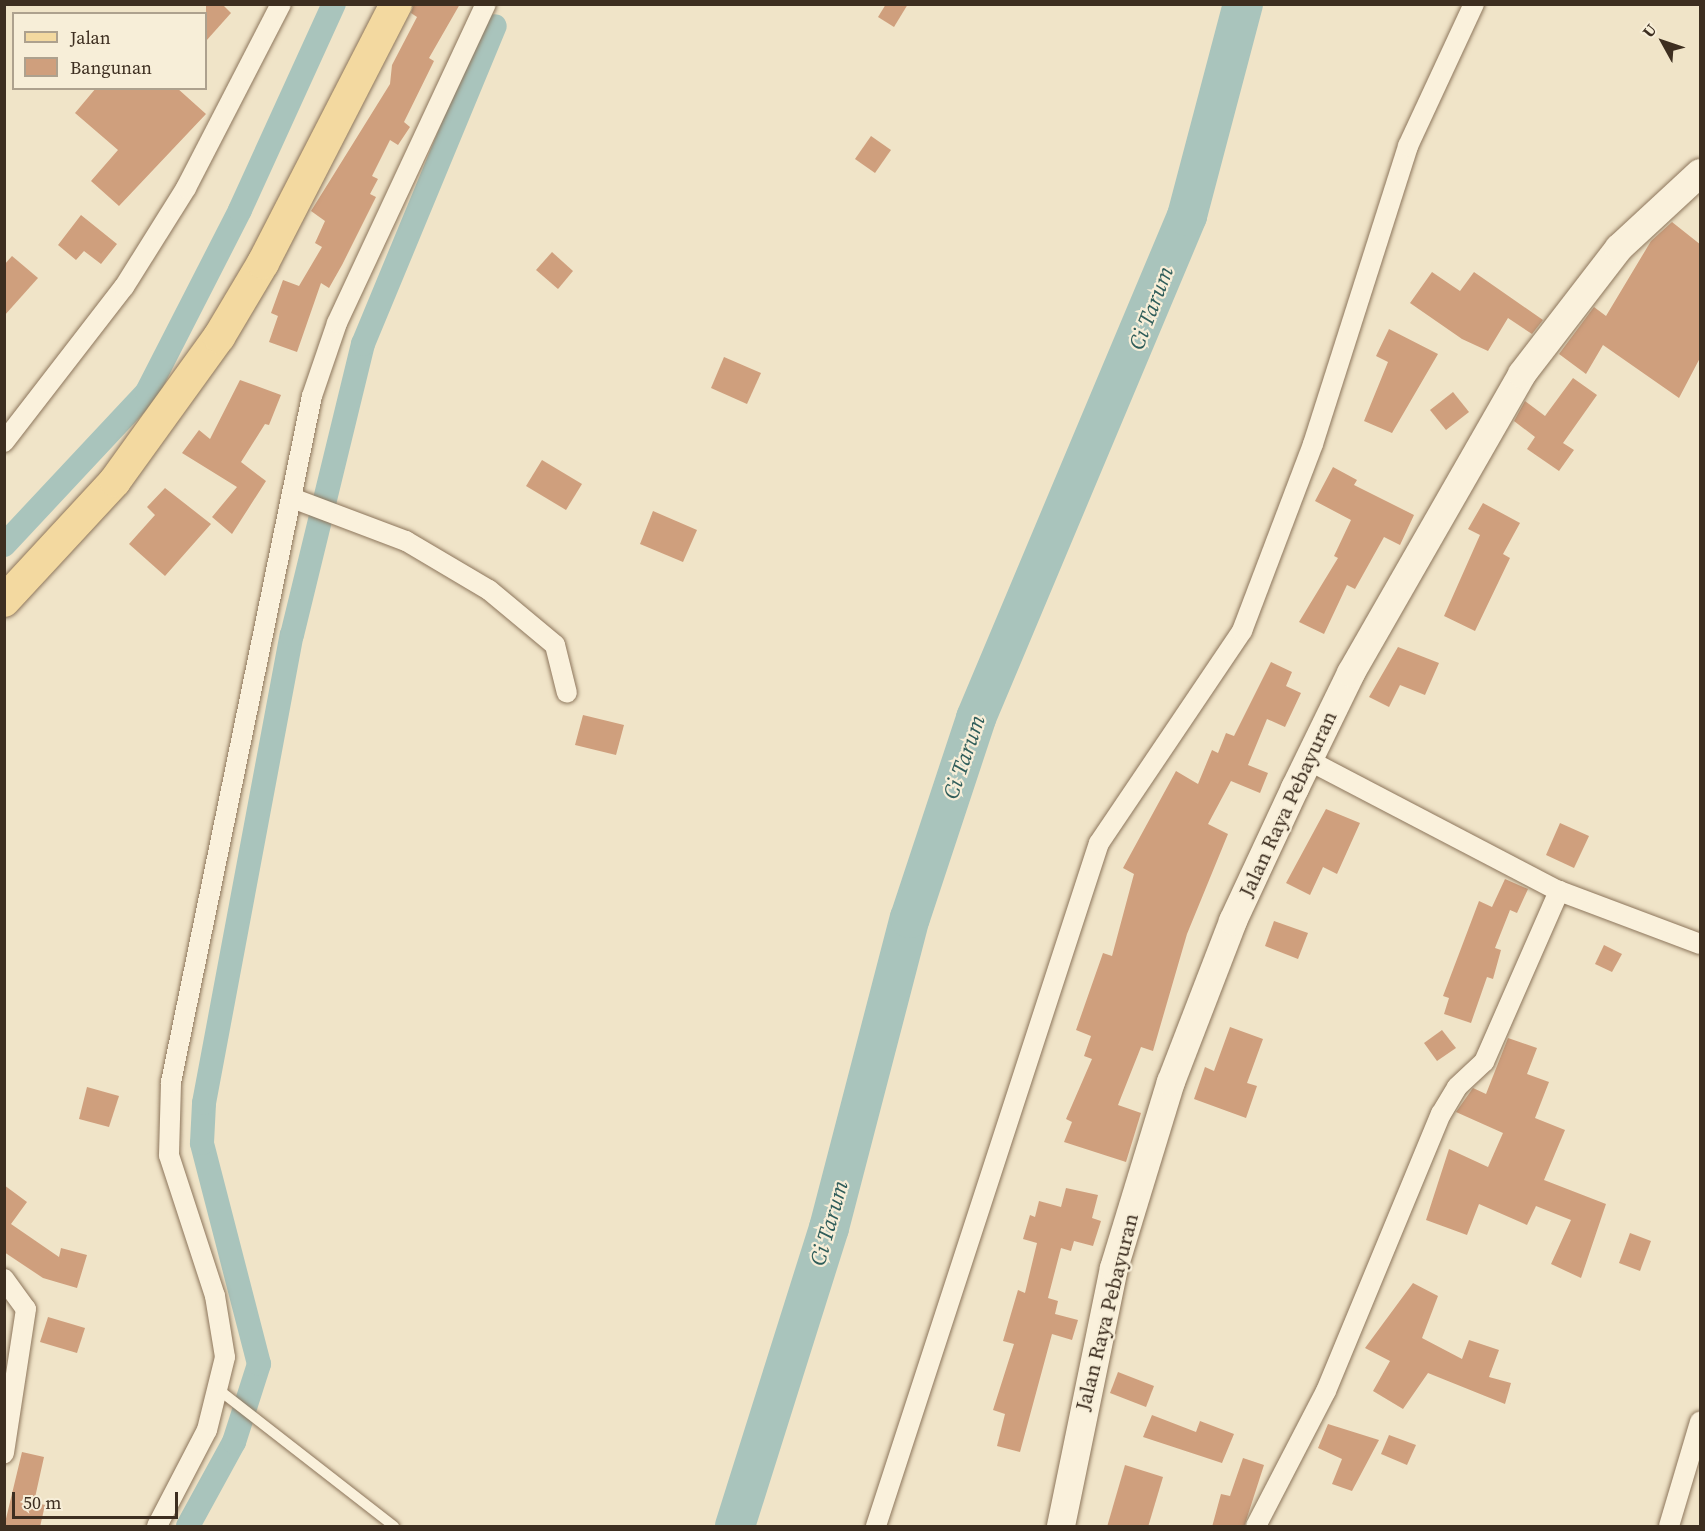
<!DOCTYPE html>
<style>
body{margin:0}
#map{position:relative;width:1705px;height:1531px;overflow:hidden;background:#f0e4c8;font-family:"Source Serif 4",serif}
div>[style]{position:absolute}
.canal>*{height:24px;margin:-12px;padding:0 12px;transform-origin:12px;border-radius:12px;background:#a9c4bc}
.river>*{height:40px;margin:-20px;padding:0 20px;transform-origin:20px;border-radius:20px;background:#a9c4bc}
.building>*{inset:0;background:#cf9f7d}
.roads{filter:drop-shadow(0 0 2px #8d765c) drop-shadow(0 0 2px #8d765c)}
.service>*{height:10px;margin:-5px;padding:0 5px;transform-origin:5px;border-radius:5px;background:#faf1dc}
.minor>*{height:20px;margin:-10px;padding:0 10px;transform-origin:10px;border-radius:10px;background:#faf1dc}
.secondary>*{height:28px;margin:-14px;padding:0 14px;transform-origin:14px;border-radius:14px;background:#faf1dc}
.primary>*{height:32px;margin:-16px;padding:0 16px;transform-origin:16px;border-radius:16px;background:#f3d9a0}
span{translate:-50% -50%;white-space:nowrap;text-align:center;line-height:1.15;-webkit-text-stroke:4.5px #f7eed8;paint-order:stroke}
.street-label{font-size:21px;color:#3d2e20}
.water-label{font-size:22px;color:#2f5d5a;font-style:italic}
.frame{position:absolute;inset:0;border:6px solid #3d2e20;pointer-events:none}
.legend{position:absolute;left:12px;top:12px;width:195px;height:78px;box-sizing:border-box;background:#f7eed8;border:2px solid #ada18e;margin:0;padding:8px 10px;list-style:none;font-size:18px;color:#3d2e20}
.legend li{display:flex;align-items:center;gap:12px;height:30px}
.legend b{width:30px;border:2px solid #ada18e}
.north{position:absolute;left:1633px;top:12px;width:60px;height:60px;-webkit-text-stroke:4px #f7eed8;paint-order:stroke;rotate:310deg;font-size:16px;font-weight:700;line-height:24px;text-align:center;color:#3d2e20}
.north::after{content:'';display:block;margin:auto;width:21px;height:27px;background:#3d2e20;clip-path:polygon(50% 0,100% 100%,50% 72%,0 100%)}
.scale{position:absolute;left:12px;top:1492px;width:166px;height:27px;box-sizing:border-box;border:3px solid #3d2e20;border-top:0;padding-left:8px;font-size:18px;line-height:21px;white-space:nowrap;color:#3d2e20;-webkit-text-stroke:4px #f7eed8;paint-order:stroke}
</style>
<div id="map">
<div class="canal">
<div style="left:4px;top:545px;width:209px;rotate:-46.9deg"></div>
<div style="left:147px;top:392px;width:204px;rotate:-62.9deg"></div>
<div style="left:240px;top:210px;width:226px;rotate:-65.5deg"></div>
<div style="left:188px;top:1526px;width:96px;rotate:-61.3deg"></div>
<div style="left:234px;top:1442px;width:82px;rotate:-72.2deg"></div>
<div style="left:259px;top:1364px;width:228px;rotate:-104.5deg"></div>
<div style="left:202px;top:1143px;width:40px;rotate:-87.1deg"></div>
<div style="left:204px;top:1103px;width:476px;rotate:-79.4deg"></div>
<div style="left:292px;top:635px;width:300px;rotate:-76.3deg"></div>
<div style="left:363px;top:344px;width:344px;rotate:-67.5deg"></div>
</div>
<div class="river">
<div style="left:735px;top:1526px;width:312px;rotate:-72.5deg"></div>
<div style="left:829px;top:1228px;width:320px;rotate:-75.4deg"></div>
<div style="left:910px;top:918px;width:211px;rotate:-71.7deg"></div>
<div style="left:976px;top:718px;width:545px;rotate:-67.2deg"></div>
<div style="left:1187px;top:216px;width:219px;rotate:-75.2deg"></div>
</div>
<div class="building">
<div style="clip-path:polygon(206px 4px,222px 4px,231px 13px,206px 41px)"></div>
<div style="clip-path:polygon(414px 4px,460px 4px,429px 58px,434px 61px,404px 122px,410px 127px,398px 145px,390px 140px,372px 176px,378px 179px,370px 194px,376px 197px,342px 265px,329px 288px,321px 283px,297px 352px,269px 342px,278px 316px,271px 313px,283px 280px,299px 286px,322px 247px,315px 243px,325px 221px,311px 211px,390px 84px,392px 65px,417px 17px,411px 13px)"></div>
<div style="clip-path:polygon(886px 4px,908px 4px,894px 27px,878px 17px)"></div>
<div style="clip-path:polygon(96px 88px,177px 88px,206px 114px,119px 206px,91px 181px,118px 150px,75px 113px)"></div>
<div style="clip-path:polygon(871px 136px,891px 150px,875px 173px,855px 159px)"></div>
<div style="clip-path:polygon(81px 215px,117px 244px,101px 264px,84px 251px,76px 260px,58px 245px)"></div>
<div style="clip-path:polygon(1672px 222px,1701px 245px,1701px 356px,1679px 398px,1603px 345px,1586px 374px,1559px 354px,1594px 307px,1606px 316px,1651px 241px)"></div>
<div style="clip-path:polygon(552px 252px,573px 271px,558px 289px,536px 270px)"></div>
<div style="clip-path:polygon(12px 256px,38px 278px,4px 316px,4px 265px)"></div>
<div style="clip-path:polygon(1432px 272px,1460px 291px,1474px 272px,1543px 320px,1532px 334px,1508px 318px,1488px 351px,1462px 339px,1410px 303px)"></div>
<div style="clip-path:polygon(1389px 329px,1438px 354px,1392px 433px,1364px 421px,1388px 362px,1376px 356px)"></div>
<div style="clip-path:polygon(724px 357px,761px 373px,747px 404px,711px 388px)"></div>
<div style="clip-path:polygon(1573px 378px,1597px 395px,1563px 443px,1574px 450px,1559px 471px,1527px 449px,1535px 437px,1514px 421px,1525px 401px,1545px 416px)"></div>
<div style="clip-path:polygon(240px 380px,281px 395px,269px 425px,265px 424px,241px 462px,266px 481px,232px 534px,212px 517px,237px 487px,182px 453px,199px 430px,210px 439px)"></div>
<div style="clip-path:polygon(1453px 392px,1469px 412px,1446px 430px,1430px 410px)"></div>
<div style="clip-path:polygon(542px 460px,582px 484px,566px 510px,526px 486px)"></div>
<div style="clip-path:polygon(1333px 467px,1357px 480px,1354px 485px,1414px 515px,1400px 545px,1384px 537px,1355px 589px,1347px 585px,1324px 634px,1299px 622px,1338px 558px,1334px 556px,1351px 520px,1315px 501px)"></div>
<div style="clip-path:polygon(165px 488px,211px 524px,165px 576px,129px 544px,155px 515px,147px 507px)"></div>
<div style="clip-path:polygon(1483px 503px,1520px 523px,1503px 554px,1510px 558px,1475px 631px,1444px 616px,1480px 535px,1468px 529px)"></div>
<div style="clip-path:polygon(653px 511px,697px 530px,683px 562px,640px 544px)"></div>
<div style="clip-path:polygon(1398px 647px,1439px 663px,1425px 695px,1400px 685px,1389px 707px,1369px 697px)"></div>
<div style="clip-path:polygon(1271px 662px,1292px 672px,1286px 686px,1301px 693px,1285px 727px,1267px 719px,1248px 765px,1268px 773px,1260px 793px,1231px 781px,1208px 824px,1228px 834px,1187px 934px,1153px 1051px,1141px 1047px,1118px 1105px,1141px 1113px,1126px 1162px,1064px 1142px,1072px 1122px,1066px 1119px,1092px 1059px,1084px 1056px,1091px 1036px,1076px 1030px,1103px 953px,1112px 956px,1134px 874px,1123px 868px,1176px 771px,1198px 784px,1212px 750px,1218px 753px,1226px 733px,1234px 736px)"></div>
<div style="clip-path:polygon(583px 715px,624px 725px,616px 755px,575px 745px)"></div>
<div style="clip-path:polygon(1326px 809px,1360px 823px,1337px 874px,1323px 867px,1310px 895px,1286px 883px)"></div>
<div style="clip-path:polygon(1560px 823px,1589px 836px,1574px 868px,1546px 855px)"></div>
<div style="clip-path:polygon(1505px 879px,1528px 889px,1517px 913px,1510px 910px,1495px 948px,1501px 950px,1493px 979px,1487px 977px,1471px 1023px,1444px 1014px,1449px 998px,1443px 996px,1479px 901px,1492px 907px)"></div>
<div style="clip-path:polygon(1274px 921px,1308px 933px,1298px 959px,1265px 946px)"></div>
<div style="clip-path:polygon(1604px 945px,1622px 954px,1612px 972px,1595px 964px)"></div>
<div style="clip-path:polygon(1230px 1027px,1263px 1039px,1247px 1083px,1257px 1086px,1246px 1118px,1194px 1099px,1205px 1067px,1214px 1071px)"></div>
<div style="clip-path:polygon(1442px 1030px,1456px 1048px,1437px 1061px,1424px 1043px)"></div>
<div style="clip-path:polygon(1508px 1038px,1537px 1048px,1527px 1074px,1549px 1082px,1535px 1118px,1565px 1130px,1544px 1180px,1606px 1204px,1581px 1278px,1551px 1264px,1571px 1220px,1536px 1206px,1527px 1225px,1479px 1204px,1467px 1235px,1426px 1220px,1449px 1149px,1488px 1167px,1503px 1133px,1456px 1112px,1473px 1088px,1486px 1094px)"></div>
<div style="clip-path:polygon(87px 1087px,119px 1096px,109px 1127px,79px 1119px)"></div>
<div style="clip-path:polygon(4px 1185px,27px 1202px,11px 1224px,59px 1257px,61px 1248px,87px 1255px,77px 1288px,43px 1278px,4px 1252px)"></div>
<div style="clip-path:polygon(1066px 1188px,1098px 1195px,1092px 1218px,1101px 1221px,1093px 1246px,1074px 1241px,1071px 1251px,1061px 1248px,1048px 1298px,1058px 1301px,1055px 1314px,1078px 1320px,1072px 1340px,1052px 1334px,1020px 1452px,997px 1446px,1005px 1414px,993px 1410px,1014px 1344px,1003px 1341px,1018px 1290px,1025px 1293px,1037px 1243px,1023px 1239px,1030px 1215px,1035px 1217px,1039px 1201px,1061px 1207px)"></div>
<div style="clip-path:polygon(1630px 1233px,1651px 1241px,1640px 1271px,1619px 1263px)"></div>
<div style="clip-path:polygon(1413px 1283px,1438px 1296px,1422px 1338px,1462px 1359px,1469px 1340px,1499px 1350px,1489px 1377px,1511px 1383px,1505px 1404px,1428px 1373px,1403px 1409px,1373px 1391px,1390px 1361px,1365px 1348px)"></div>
<div style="clip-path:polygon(48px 1317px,85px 1328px,77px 1353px,40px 1342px)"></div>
<div style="clip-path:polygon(1118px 1372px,1154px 1386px,1146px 1407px,1110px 1393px)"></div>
<div style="clip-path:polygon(1152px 1415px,1196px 1432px,1200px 1421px,1234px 1434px,1222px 1463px,1143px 1437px)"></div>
<div style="clip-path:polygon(1328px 1424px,1379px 1440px,1352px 1491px,1332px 1484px,1342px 1459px,1318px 1448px)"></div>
<div style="clip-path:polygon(1389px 1435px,1416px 1445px,1407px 1465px,1381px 1454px)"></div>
<div style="clip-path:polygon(22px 1452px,44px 1457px,34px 1502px,45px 1505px,40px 1527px,4px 1527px)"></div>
<div style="clip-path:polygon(1243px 1458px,1264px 1465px,1244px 1527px,1212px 1527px,1221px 1494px,1230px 1496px)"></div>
<div style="clip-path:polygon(1125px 1465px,1163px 1477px,1148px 1527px,1107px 1527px)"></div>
</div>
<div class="roads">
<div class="service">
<div style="left:219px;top:1390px;width:222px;rotate:37.9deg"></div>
</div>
<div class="minor">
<div style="left:4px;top:442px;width:196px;rotate:-52.3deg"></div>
<div style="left:124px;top:287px;width:117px;rotate:-57.9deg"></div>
<div style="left:186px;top:188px;width:207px;rotate:-62.7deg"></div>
<div style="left:292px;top:498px;width:122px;rotate:20.7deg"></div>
<div style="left:406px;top:541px;width:96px;rotate:30.6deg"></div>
<div style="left:489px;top:590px;width:86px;rotate:39.8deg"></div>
<div style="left:555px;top:645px;width:49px;rotate:76deg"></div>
<div style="left:1308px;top:760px;width:283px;rotate:27.6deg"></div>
<div style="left:1559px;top:891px;width:151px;rotate:20.6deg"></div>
<div style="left:4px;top:1279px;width:37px;rotate:54deg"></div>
<div style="left:26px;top:1309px;width:146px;rotate:98.7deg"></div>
<div style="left:157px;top:1526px;width:108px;rotate:-62.5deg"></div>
<div style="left:207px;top:1430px;width:75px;rotate:-76.1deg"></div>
<div style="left:225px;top:1357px;width:62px;rotate:-99.3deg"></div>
<div style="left:215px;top:1296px;width:148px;rotate:-108.1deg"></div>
<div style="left:169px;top:1155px;width:73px;rotate:-88.4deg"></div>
<div style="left:171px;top:1082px;width:700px;rotate:-78.39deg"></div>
<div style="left:312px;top:396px;width:77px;rotate:-71.1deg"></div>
<div style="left:337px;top:323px;width:352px;rotate:-65deg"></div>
<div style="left:876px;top:1526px;width:718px;rotate:-71.92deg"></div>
<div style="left:1099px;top:843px;width:256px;rotate:-56deg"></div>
<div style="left:1242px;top:631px;width:200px;rotate:-69.2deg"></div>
<div style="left:1313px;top:444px;width:313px;rotate:-72.3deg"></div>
<div style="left:1408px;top:146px;width:157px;rotate:-65.1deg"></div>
<div style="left:1256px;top:1526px;width:152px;rotate:-62.6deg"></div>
<div style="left:1326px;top:1391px;width:300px;rotate:-67.5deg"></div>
<div style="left:1441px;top:1114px;width:31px;rotate:-59deg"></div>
<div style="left:1457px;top:1087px;width:37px;rotate:-43deg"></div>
<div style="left:1484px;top:1062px;width:187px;rotate:-66.3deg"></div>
<div style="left:1669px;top:1526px;width:109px;rotate:-73.4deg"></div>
</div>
<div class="secondary">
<div style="left:1061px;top:1526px;width:263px;rotate:-78.4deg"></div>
<div style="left:1114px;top:1268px;width:195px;rotate:-73deg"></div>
<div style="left:1171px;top:1082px;width:173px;rotate:-68.9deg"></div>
<div style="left:1233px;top:921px;width:147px;rotate:-65deg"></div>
<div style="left:1295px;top:788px;width:128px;rotate:-64deg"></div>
<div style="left:1351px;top:673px;width:344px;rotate:-60.2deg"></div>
<div style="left:1522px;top:374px;width:159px;rotate:-52.4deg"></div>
<div style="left:1619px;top:248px;width:110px;rotate:-42.8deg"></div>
</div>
<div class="primary">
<div style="left:4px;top:601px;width:163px;rotate:-47.2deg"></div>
<div style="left:115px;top:481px;width:178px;rotate:-54.2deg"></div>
<div style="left:219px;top:337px;width:86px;rotate:-59.3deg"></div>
<div style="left:263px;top:263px;width:291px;rotate:-62.8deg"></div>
</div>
</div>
<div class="street-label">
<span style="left:1288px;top:804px;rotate:-65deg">Jalan Raya Pebayuran</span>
<span style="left:1107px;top:1312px;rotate:-76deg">Jalan Raya Pebayuran</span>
</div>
<div class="water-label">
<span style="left:1151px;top:308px;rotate:-69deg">Ci Tarum</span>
<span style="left:964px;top:757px;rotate:-71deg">Ci Tarum</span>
<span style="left:829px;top:1223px;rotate:-74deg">Ci Tarum</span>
</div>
<div class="frame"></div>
<ul class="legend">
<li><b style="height:8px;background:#f3d9a0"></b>Jalan</li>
<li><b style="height:16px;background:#cf9f7d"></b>Bangunan</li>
</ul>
<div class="north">U</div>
<div class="scale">50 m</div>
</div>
